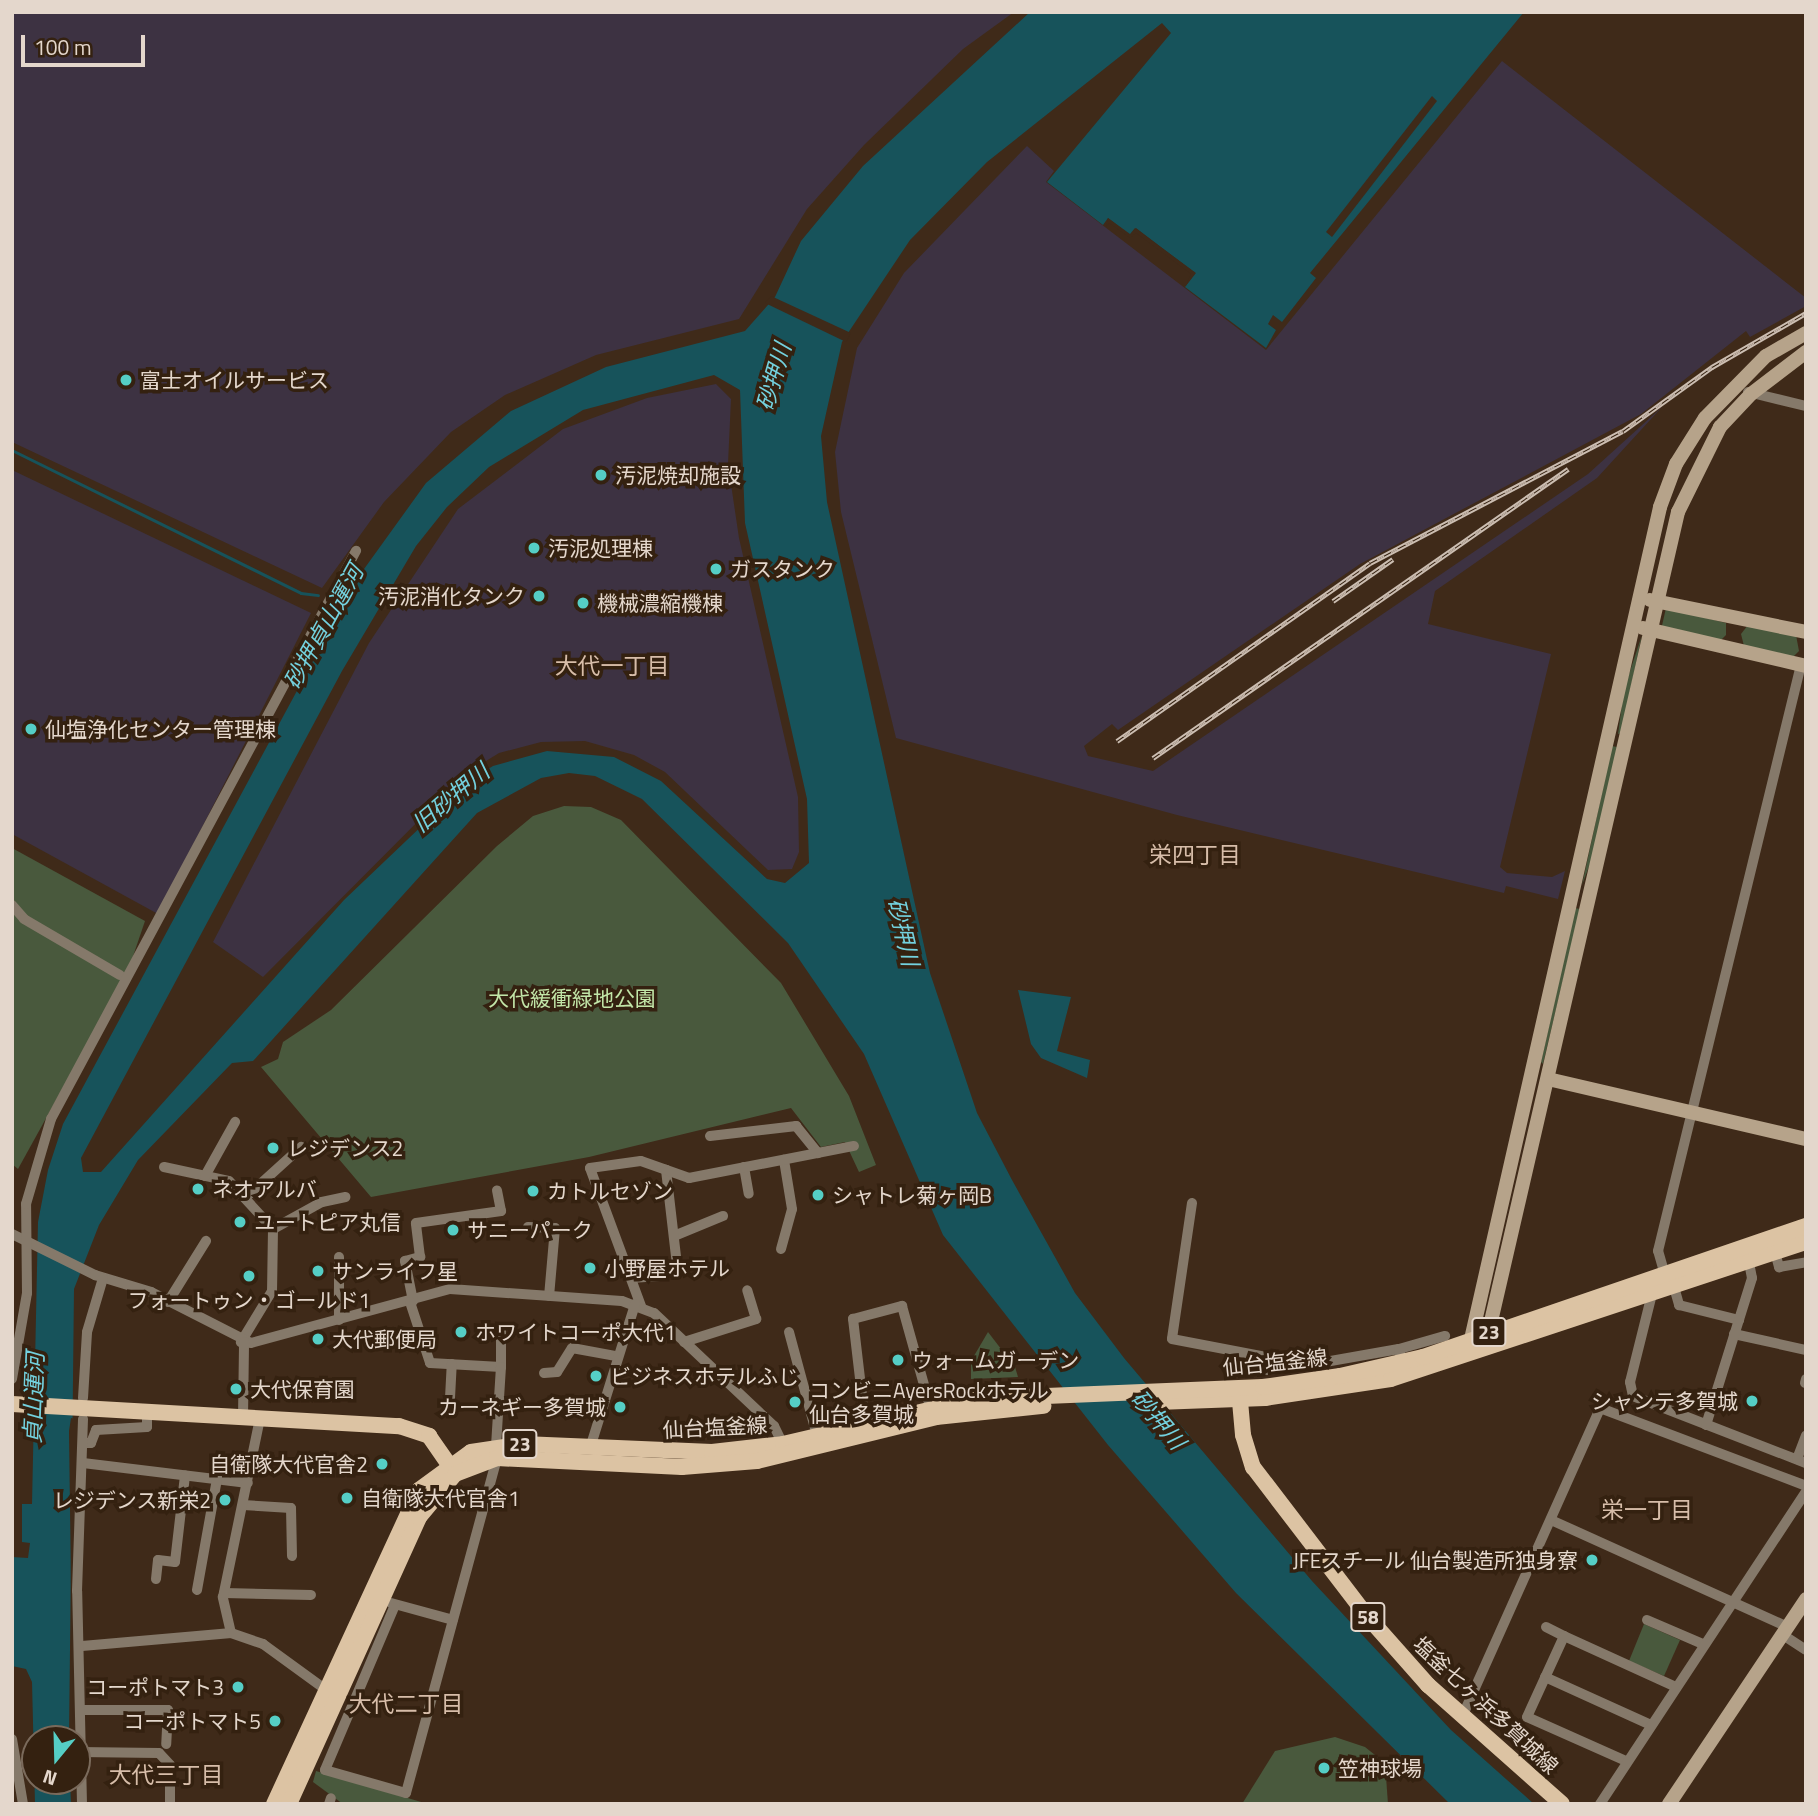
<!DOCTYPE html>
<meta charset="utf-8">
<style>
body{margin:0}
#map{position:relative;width:1818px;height:1816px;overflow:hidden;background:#3f2a19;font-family:"Titillium Web","Noto Sans JP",sans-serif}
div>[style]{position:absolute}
.industrial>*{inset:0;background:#3d3242}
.green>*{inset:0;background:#49593d}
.water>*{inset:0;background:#17535b}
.pier>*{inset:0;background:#3f2a19}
.stream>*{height:2.5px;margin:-1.25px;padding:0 1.25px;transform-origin:1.25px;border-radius:1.25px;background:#17535b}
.street>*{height:10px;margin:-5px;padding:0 5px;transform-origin:5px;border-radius:5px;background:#85796a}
.secondary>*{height:14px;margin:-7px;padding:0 7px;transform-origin:7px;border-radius:7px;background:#b6a38a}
.primary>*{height:16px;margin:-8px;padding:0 8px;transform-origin:8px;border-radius:8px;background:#dcc3a3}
.rail>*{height:5px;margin-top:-2.5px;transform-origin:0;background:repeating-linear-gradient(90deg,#342110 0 8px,#ccbeb2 0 16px);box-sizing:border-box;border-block:2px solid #ccbeb2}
.dots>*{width:19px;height:19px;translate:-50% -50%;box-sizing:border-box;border:4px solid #342110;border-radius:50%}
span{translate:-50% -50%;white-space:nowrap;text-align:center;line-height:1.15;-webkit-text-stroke:7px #342110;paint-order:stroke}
.shield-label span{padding:2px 5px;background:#342110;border:2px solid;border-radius:5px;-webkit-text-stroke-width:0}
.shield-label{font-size:19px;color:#e4d7cc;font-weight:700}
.poi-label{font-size:21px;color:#e4d7cc}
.left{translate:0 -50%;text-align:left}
.right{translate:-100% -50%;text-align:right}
.park-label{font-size:21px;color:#c2e6a8}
.street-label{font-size:21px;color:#e4d7cc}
.water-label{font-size:23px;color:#73d1de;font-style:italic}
.neighbourhood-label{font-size:23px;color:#d7bda9}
.frame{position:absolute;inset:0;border:14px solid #e4d7cc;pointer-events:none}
.north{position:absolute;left:21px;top:1725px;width:70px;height:70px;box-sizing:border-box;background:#342110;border:2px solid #7a6a5b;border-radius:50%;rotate:199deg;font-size:19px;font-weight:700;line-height:28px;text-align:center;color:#e4d7cc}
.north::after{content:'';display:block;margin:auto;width:24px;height:32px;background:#55cec5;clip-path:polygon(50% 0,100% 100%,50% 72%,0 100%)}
.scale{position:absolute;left:21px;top:35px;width:124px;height:32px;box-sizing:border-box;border:4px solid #e4d7cc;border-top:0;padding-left:9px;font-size:21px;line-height:24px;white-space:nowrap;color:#e4d7cc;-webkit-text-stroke:5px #342110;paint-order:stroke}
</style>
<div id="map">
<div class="industrial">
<div style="clip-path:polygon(12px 12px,1014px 12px,963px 49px,864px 145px,807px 209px,739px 319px,596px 355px,505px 395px,451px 432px,384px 502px,322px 588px,12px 442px)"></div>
<div style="clip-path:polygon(1502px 61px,1806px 298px,1806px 306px,1750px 337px,1746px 331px,1641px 414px,1360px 564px,1118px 730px,1112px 724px,1084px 746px,1088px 756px,1153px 771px,1588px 474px,1662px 407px,1597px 478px,1435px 591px,1428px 624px,1551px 654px,1500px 867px,1507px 873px,1552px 877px,1565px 871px,1558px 899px,1506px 886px,1504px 893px,1177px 815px,896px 738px,841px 512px,835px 452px,857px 348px,904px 273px,1027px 146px,1054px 171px,1046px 182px,1266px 350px)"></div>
<div style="clip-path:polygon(716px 384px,731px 399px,728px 464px,739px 538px,798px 797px,799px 852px,792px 869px,768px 870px,665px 772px,634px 755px,585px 741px,541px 742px,499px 753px,465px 774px,263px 977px,213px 942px,369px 643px,458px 509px,563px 429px,647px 398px)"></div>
<div style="clip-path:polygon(12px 470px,311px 613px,158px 914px,12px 834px)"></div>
</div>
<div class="green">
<div style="clip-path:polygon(1666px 608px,1726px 623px,1726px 635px,1720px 641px,1661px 630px)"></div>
<div style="clip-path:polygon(1748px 625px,1796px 635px,1799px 651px,1793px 657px,1744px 646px,1741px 634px)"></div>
<div style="clip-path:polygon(1642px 635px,1621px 733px,1618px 734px,1624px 689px)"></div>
<div style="clip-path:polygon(1612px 746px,1617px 747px,1598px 843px,1582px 885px)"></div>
<div style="clip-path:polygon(564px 806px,591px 807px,621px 820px,781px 983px,849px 1096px,876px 1165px,859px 1172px,845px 1142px,821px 1147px,791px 1108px,589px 1157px,371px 1197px,261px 1067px,278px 1059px,283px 1042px,331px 1010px,497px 846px,533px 816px)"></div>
<div style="clip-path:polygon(12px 848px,145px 921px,129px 968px,18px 1169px,12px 1164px)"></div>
<div style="clip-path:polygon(1575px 908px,1580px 909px,1543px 1064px,1541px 1062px)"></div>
<div style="clip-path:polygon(988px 1332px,1015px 1367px,1018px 1377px,971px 1379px,971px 1361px)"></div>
<div style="clip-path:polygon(1644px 1624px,1680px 1640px,1664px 1676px,1629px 1661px)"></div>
<div style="clip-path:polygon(1335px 1737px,1365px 1747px,1385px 1763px,1388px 1804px,1242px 1804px,1275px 1751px)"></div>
<div style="clip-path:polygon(316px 1771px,428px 1804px,343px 1804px,313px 1782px)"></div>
</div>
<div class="water">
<div style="clip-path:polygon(evenodd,1030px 12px,1524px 12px,1310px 273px,1316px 278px,1282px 322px,1273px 315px,1268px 324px,1276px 330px,1266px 348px,1185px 287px,1195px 273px,1136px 228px,1130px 235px,1108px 218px,1103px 225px,1047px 182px,1171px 33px,1162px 23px,987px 162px,910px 240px,842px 342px,821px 436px,827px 502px,930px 973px,977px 1113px,1012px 1180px,1075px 1293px,1124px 1358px,1312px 1581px,1451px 1730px,1534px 1804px,1450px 1804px,1236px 1593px,1108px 1445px,943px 1235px,864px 1054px,788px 943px,642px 799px,595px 776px,569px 773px,541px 778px,477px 813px,253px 1061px,232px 1063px,138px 1160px,99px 1225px,74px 1289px,69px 1739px,35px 1739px,35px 1781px,70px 1781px,71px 1804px,35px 1804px,32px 1682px,26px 1669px,12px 1666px,12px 1557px,28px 1558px,30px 1543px,22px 1542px,22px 1504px,32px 1504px,38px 1222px,48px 1170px,63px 1124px,359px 576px,426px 483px,511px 411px,606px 367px,745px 331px,775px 297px,801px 241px,863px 166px,1030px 12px,714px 375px,740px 390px,745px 523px,807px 799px,809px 863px,785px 883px,767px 879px,661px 781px,614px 757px,547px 751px,493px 766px,470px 780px,344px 900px,101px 1172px,83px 1172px,81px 1158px,342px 671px,416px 546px,447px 507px,489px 467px,583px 410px,714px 375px)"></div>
<div style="clip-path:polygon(1018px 990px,1071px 997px,1057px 1051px,1090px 1060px,1087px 1078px,1041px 1058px,1031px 1044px)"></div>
</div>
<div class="pier">
<div style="clip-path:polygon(1432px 96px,1437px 101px,1332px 237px,1326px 232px)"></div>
<div style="clip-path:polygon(1108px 218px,1130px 234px,1135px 228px,1196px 273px,1185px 287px,1191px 274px,1136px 233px,1130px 238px,1109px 223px,1106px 227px)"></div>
<div style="clip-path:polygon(771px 296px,851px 333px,846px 342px,765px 303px)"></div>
<div style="clip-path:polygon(71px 1418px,78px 1420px,73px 1739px,69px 1431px)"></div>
</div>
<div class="stream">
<div style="left:12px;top:450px;width:322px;rotate:26.3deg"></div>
<div style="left:301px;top:593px;width:17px;rotate:7deg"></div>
</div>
<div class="street">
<div style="left:1748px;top:392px;width:60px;rotate:13.6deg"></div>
<div style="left:12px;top:905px;width:18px;rotate:49deg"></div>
<div style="left:24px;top:919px;width:111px;rotate:30.3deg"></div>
<div style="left:710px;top:1136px;width:87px;rotate:-6.6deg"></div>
<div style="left:796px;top:1126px;width:35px;rotate:51deg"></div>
<div style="left:164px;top:1167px;width:66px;rotate:12.2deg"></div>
<div style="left:229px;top:1181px;width:65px;rotate:47.5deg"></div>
<div style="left:273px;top:1229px;width:62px;rotate:90.9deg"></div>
<div style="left:272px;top:1291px;width:60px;rotate:121.3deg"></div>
<div style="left:744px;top:1167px;width:27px;rotate:80deg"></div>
<div style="left:205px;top:1176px;width:62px;rotate:-60.9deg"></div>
<div style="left:245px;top:1198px;width:76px;rotate:-42.3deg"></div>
<div style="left:1192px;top:1203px;width:137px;rotate:98.4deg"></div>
<div style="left:1172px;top:1339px;width:138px;rotate:10.8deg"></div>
<div style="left:1308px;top:1365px;width:92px;rotate:-10deg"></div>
<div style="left:1399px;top:1349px;width:13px;rotate:77deg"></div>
<div style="left:528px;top:1227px;width:27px;rotate:2deg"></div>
<div style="left:555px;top:1228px;width:68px;rotate:95deg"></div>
<div style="left:273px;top:1229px;width:56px;rotate:-28.9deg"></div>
<div style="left:322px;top:1202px;width:24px;rotate:-12deg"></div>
<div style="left:12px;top:1234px;width:93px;rotate:26.3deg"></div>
<div style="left:95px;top:1275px;width:59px;rotate:16.9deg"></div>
<div style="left:151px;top:1292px;width:112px;rotate:27deg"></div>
<div style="left:251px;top:1343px;width:206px;rotate:-15.2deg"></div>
<div style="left:450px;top:1289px;width:172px;rotate:4deg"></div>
<div style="left:622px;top:1301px;width:34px;rotate:21deg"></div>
<div style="left:654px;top:1313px;width:165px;rotate:43.3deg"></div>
<div style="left:774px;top:1426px;width:25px;rotate:64deg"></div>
<div style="left:674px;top:1236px;width:53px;rotate:-22.2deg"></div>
<div style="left:781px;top:1249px;width:41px;rotate:-74.6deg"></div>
<div style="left:792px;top:1209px;width:50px;rotate:-99.3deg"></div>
<div style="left:1775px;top:1252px;width:16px;rotate:75deg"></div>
<div style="left:1779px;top:1267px;width:27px;rotate:-10deg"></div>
<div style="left:1665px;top:1275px;width:25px;rotate:-106deg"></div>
<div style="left:1658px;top:1251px;width:603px;rotate:-76.29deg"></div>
<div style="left:631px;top:1278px;width:29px;rotate:-4deg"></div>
<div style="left:660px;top:1276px;width:20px;rotate:-33deg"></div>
<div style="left:677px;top:1265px;width:96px;rotate:-96.6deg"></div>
<div style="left:1674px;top:1287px;width:19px;rotate:74deg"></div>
<div style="left:1679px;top:1305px;width:62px;rotate:14deg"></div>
<div style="left:1652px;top:1294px;width:91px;rotate:104deg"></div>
<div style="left:1630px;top:1382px;width:14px;rotate:78deg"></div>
<div style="left:1633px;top:1396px;width:186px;rotate:21.2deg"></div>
<div style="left:413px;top:1301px;width:41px;rotate:-101.3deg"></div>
<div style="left:405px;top:1261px;width:16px;rotate:-15deg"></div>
<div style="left:420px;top:1257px;width:34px;rotate:-97deg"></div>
<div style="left:416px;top:1223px;width:86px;rotate:-8deg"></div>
<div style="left:501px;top:1211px;width:21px;rotate:-101deg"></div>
<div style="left:168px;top:1302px;width:72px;rotate:-58.1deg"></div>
<div style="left:410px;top:1302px;width:64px;rotate:71.8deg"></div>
<div style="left:430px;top:1363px;width:71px;rotate:3.2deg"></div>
<div style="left:501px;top:1367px;width:40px;rotate:-90deg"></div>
<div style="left:641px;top:1306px;width:147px;rotate:-110.3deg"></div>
<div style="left:590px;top:1168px;width:51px;rotate:-7.8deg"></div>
<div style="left:641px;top:1161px;width:51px;rotate:19.5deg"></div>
<div style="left:689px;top:1178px;width:168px;rotate:-11deg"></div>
<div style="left:339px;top:1320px;width:63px;rotate:-90deg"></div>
<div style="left:789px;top:1332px;width:108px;rotate:74.9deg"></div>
<div style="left:1734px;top:1334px;width:74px;rotate:12.5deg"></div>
<div style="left:684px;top:1342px;width:76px;rotate:-17.7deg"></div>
<div style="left:756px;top:1319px;width:30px;rotate:-107deg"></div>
<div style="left:1399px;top:1349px;width:48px;rotate:-15.8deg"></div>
<div style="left:1267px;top:1370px;width:34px;rotate:-7deg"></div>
<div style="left:544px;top:1373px;width:13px;rotate:-4deg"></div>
<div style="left:557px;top:1372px;width:28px;rotate:-58deg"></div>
<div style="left:572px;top:1348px;width:45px;rotate:10.3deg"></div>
<div style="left:12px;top:1379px;width:87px;rotate:-80.1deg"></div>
<div style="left:27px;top:1293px;width:89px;rotate:-90.6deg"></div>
<div style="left:26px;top:1204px;width:89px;rotate:-73.6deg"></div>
<div style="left:51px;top:1119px;width:645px;rotate:-61.77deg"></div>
<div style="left:1805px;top:1383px;width:4px;rotate:-76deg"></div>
<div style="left:83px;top:1398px;width:66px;rotate:-86.5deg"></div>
<div style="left:87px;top:1332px;width:56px;rotate:-73.5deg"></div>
<div style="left:450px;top:1398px;width:34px;rotate:-87deg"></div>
<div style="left:243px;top:1417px;width:75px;rotate:-89.2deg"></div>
<div style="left:865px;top:1421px;width:103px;rotate:-96.7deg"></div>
<div style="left:853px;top:1319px;width:51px;rotate:-14.9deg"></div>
<div style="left:902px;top:1306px;width:104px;rotate:74.4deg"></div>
<div style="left:1706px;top:1425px;width:154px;rotate:-72.6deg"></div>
<div style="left:1752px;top:1278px;width:16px;rotate:-101deg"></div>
<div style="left:84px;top:1443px;width:7px"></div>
<div style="left:91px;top:1443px;width:14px;rotate:-69deg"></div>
<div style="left:96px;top:1430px;width:51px;rotate:-3.4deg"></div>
<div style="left:147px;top:1427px;width:15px;rotate:-90deg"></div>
<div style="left:496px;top:1446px;width:79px;rotate:-86.4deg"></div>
<div style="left:590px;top:1448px;width:151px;rotate:-72.6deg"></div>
<div style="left:1797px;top:1459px;width:25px;rotate:-69deg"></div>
<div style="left:83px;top:1463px;width:166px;rotate:6.9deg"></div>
<div style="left:243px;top:1505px;width:48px;rotate:3.6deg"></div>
<div style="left:291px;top:1508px;width:48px;rotate:88.8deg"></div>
<div style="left:1551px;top:1520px;width:260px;rotate:24.3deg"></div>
<div style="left:156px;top:1579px;width:19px;rotate:-84deg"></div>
<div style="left:158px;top:1560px;width:17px;rotate:7deg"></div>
<div style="left:175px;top:1562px;width:87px;rotate:-83.4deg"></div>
<div style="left:197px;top:1590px;width:113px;rotate:-79.8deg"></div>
<div style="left:224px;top:1593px;width:87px;rotate:1.3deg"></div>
<div style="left:391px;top:1603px;width:64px;rotate:15.3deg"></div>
<div style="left:395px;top:1605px;width:179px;rotate:113deg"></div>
<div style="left:325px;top:1770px;width:84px;rotate:15.9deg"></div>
<div style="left:406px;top:1793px;width:347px;rotate:-74.8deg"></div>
<div style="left:1647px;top:1620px;width:61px;rotate:23.2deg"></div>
<div style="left:1546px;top:1627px;width:20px;rotate:27deg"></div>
<div style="left:231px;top:1633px;width:37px;rotate:-103deg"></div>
<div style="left:223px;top:1597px;width:183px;rotate:-78.3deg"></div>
<div style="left:1783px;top:1635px;width:27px;rotate:33deg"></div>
<div style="left:82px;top:1646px;width:150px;rotate:-5deg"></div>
<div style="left:231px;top:1633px;width:34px;rotate:19deg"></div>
<div style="left:263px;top:1644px;width:82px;rotate:36deg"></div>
<div style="left:1545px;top:1677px;width:116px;rotate:24.4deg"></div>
<div style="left:83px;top:1710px;width:85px"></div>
<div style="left:168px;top:1710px;width:34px;rotate:93deg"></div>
<div style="left:1462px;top:1717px;width:338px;rotate:-65.9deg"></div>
<div style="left:1600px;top:1408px;width:220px;rotate:20.7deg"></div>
<div style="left:12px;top:1739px;width:66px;rotate:80.4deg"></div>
<div style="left:79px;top:1752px;width:80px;rotate:0.7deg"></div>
<div style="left:159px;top:1753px;width:16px;rotate:47deg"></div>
<div style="left:170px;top:1765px;width:39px;rotate:90deg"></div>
<div style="left:1626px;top:1761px;width:108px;rotate:-156deg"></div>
<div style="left:1527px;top:1717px;width:89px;rotate:-65.4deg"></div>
<div style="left:1564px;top:1636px;width:123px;rotate:24.5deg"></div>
<div style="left:82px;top:1804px;width:213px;rotate:-91.3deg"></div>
<div style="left:77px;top:1591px;width:172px;rotate:-88deg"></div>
<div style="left:329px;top:1804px;width:6px;rotate:-72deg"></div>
<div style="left:1600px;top:1804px;width:374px;rotate:-56.6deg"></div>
</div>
<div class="secondary">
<div style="left:1650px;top:600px;width:159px;rotate:11.6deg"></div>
<div style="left:1643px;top:628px;width:167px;rotate:13.1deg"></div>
<div style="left:1548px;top:1079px;width:265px;rotate:13.1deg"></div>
<div style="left:1486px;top:1343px;width:853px;rotate:-76.99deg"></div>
<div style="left:1678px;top:512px;width:95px;rotate:-63.7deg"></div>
<div style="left:1720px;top:427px;width:45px;rotate:-46.8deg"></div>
<div style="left:1751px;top:394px;width:69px;rotate:-37.4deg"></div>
<div style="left:1469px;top:1348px;width:862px;rotate:-77.2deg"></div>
<div style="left:1660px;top:507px;width:46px;rotate:-69.6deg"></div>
<div style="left:1676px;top:464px;width:54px;rotate:-57.8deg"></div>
<div style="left:1705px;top:418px;width:87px;rotate:-45.5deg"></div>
<div style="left:1766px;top:356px;width:46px;rotate:-29.9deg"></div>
<div style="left:1669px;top:1804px;width:247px;rotate:-56.2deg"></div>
</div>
<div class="primary">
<div style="left:1239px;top:1390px;width:45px;rotate:84.9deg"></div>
<div style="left:1243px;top:1435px;width:34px;rotate:73deg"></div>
<div style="left:1253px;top:1467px;width:186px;rotate:52.6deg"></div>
<div style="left:1366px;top:1615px;width:94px;rotate:48.5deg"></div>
<div style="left:1428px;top:1685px;width:179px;rotate:41.6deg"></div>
<div style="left:1157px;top:1402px;width:108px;rotate:-2.1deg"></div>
<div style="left:1265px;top:1398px;width:127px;rotate:-8.6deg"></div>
<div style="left:1391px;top:1379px;width:437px;rotate:-18.3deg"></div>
<div style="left:12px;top:1404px;width:388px;rotate:3.3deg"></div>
<div style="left:399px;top:1426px;width:32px;rotate:18deg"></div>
<div style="left:429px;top:1436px;width:40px;rotate:55.1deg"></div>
<div style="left:274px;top:1804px;width:346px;rotate:-65.2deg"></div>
<div style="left:419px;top:1490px;width:64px;rotate:-36.2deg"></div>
<div style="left:471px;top:1452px;width:53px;rotate:-8.7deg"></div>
<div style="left:523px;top:1444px;width:189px;rotate:2.4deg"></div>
<div style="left:712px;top:1452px;width:71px;rotate:-6.4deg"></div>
<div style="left:783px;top:1444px;width:198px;rotate:-13.1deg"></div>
<div style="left:976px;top:1399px;width:287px;rotate:-2.4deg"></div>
<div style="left:1263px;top:1387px;width:78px;rotate:-8.1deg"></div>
<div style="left:1340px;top:1376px;width:85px;rotate:-12.9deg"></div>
<div style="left:1423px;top:1357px;width:405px;rotate:-18.9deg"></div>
<div style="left:289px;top:1804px;width:315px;rotate:-65.6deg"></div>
<div style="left:419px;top:1517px;width:56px;rotate:-50.1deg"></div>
<div style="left:455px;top:1474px;width:45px;rotate:-20.9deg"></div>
<div style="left:497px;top:1458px;width:185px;rotate:2.8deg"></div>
<div style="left:682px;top:1467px;width:75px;rotate:-4.6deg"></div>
<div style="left:757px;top:1461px;width:184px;rotate:-13.8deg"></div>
<div style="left:936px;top:1417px;width:108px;rotate:-5.9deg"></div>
</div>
<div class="rail">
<div style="left:1333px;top:601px;width:73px;rotate:-35deg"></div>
<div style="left:1117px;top:741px;width:309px;rotate:-35.1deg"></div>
<div style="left:1370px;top:563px;width:285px;rotate:-27.6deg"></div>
<div style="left:1623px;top:431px;width:110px;rotate:-35.7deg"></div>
<div style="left:1712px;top:367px;width:108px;rotate:-29.9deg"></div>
<div style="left:1153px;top:758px;width:506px;rotate:-34.85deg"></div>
</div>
<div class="dots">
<div style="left:126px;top:380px;background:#55cec5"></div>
<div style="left:601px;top:475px;background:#55cec5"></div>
<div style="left:534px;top:548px;background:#55cec5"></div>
<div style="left:716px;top:569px;background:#55cec5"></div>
<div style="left:539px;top:596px;background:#55cec5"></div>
<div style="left:583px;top:603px;background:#55cec5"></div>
<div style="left:31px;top:729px;background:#55cec5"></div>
<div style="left:273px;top:1148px;background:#55cec5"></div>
<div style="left:198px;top:1189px;background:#55cec5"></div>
<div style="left:533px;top:1191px;background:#55cec5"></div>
<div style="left:818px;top:1195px;background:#55cec5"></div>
<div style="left:240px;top:1222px;background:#55cec5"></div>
<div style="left:453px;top:1230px;background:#55cec5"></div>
<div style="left:590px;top:1268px;background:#55cec5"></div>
<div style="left:318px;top:1271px;background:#55cec5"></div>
<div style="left:249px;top:1276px;background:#55cec5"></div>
<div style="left:461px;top:1332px;background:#55cec5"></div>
<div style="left:318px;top:1339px;background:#55cec5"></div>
<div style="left:898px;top:1360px;background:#55cec5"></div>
<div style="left:596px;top:1376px;background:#55cec5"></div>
<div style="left:236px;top:1389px;background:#55cec5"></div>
<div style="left:1752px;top:1401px;background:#55cec5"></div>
<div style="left:795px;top:1402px;background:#55cec5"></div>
<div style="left:620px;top:1407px;background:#55cec5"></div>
<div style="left:382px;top:1464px;background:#55cec5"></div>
<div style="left:347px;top:1498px;background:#55cec5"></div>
<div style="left:225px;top:1500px;background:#55cec5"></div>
<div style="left:1592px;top:1560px;background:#55cec5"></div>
<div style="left:238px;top:1687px;background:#55cec5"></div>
<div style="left:275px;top:1721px;background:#55cec5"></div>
<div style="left:1324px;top:1768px;background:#55cec5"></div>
</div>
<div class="shield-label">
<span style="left:1489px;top:1332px">23</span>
<span style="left:520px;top:1444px">23</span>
<span style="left:1368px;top:1617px">58</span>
</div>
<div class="poi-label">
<span class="left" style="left:140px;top:380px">富士オイルサービス</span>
<span class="left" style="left:615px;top:475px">汚泥焼却施設</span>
<span class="left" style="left:548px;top:548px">汚泥処理棟</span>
<span class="left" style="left:730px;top:569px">ガスタンク</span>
<span class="right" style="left:525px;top:596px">汚泥消化タンク</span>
<span class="left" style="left:597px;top:603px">機械濃縮機棟</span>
<span class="left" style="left:45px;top:729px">仙塩浄化センター管理棟</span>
<span class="left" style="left:287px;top:1148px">レジデンス2</span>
<span class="left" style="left:212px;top:1189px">ネオアルバ</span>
<span class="left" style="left:547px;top:1191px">カトルセゾン</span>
<span class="left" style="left:832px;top:1195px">シャトレ菊ヶ岡B</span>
<span class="left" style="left:254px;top:1222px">ユートピア丸信</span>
<span class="left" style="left:467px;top:1230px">サニーパーク</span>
<span class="left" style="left:604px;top:1268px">小野屋ホテル</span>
<span class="left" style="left:332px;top:1271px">サンライフ星</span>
<span style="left:249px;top:1300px">フォートゥン・ゴールド1</span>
<span class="left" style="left:475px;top:1332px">ホワイトコーポ大代1</span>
<span class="left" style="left:332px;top:1339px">大代郵便局</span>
<span class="left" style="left:912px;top:1360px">ウォームガーデン</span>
<span class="left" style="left:610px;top:1376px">ビジネスホテルふじ</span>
<span class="left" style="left:250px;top:1389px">大代保育園</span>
<span class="left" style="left:809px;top:1402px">コンビニAyersRockホテル<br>仙台多賀城</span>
<span class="right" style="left:1738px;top:1401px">シャンテ多賀城</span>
<span class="right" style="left:606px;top:1407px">カーネギー多賀城</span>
<span class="right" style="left:368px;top:1464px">自衛隊大代官舎2</span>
<span class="left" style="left:361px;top:1498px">自衛隊大代官舎1</span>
<span class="right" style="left:211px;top:1500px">レジデンス新栄2</span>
<span class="right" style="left:1578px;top:1560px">JFEスチール 仙台製造所独身寮</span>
<span class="right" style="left:224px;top:1687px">コーポトマト3</span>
<span class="right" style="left:261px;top:1721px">コーポトマト5</span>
<span class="left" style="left:1338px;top:1768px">笠神球場</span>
</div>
<div class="park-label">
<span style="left:572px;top:998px">大代緩衝緑地公園</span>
</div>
<div class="street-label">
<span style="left:1275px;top:1362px;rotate:-6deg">仙台塩釜線</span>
<span style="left:715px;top:1427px;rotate:-3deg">仙台塩釜線</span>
<span style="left:1486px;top:1705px;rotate:43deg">塩釜七ヶ浜多賀城線</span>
</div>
<div class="water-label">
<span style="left:774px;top:377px;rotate:-74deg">砂押川</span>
<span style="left:324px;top:627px;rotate:-61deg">砂押貞山運河</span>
<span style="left:451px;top:798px;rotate:-40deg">旧砂押川</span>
<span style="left:903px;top:932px;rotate:77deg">砂押川</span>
<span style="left:34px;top:1398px;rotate:-88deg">貞山運河</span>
<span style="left:1158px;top:1420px;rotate:50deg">砂押川</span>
</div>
<div class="neighbourhood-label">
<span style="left:612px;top:666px">大代一丁目</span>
<span style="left:1195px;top:855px">栄四丁目</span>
<span style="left:1647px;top:1510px">栄一丁目</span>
<span style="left:406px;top:1704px">大代二丁目</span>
<span style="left:166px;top:1775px">大代三丁目</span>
</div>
<div class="frame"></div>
<div class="north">N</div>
<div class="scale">100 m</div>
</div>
